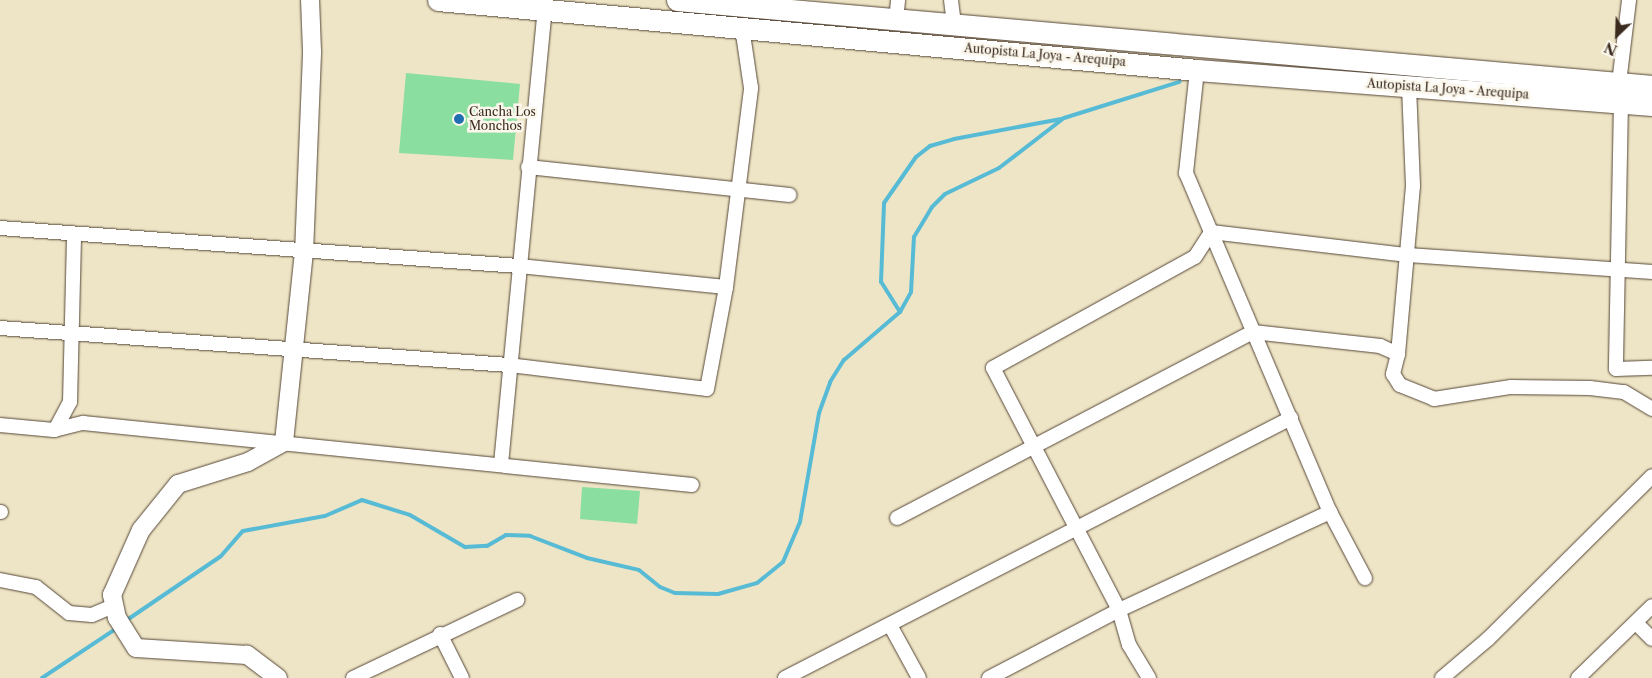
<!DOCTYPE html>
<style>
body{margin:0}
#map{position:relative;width:1652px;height:678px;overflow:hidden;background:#eee5c6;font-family:"Libre Caslon Text",serif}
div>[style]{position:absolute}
.green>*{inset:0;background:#8adea0}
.stream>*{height:4px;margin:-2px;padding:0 2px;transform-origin:2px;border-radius:2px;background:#57bbd5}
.roads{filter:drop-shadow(0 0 1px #564637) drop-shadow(0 0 1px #564637)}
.minor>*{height:14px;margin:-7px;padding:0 7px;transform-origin:7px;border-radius:7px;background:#fff}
.tertiary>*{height:18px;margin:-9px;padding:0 9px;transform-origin:9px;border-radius:9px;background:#fff}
.primary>*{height:21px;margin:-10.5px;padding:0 10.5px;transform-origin:10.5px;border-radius:10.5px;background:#fff}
.dots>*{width:14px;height:14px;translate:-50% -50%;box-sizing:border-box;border:2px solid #fbf7ec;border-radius:50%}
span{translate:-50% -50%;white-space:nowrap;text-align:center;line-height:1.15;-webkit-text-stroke:5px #fbf7ec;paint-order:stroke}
.street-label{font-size:12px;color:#3b2a1e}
.poi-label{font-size:12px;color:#3b2a1e}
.left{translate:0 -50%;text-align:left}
.north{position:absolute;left:1592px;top:10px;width:50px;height:50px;-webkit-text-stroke:4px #fbf7ec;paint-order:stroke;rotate:204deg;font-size:14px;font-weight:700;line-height:20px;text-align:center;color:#3b2a1e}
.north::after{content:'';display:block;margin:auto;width:18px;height:22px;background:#3b2a1e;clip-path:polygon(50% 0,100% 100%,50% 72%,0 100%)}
</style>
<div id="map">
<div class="green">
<div style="clip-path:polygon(406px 73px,520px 84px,513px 160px,399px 153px)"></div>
<div style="clip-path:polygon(582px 487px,640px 491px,637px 524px,580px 519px)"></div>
</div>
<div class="stream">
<div style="left:900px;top:312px;width:36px;rotate:-122deg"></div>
<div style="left:881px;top:282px;width:79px;rotate:-87.8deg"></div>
<div style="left:884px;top:203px;width:56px;rotate:-55.2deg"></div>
<div style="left:916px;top:157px;width:18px;rotate:-38deg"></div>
<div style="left:930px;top:146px;width:25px;rotate:-16deg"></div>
<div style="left:954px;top:139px;width:109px;rotate:-10.6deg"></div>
<div style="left:124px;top:622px;width:117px;rotate:-34.2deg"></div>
<div style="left:221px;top:556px;width:33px;rotate:-49deg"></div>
<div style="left:243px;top:531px;width:83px;rotate:-10.4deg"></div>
<div style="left:325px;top:516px;width:40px;rotate:-23.4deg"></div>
<div style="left:362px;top:500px;width:50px;rotate:17.4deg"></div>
<div style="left:410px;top:515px;width:64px;rotate:30.2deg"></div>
<div style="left:465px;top:547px;width:22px;rotate:-3deg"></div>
<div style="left:487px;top:546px;width:22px;rotate:-30deg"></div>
<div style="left:506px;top:535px;width:24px;rotate:2deg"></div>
<div style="left:530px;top:536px;width:61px;rotate:21.1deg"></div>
<div style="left:587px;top:558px;width:53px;rotate:13deg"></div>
<div style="left:639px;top:570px;width:27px;rotate:39deg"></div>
<div style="left:660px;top:587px;width:16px;rotate:22deg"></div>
<div style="left:675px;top:593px;width:43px;rotate:1.3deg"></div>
<div style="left:718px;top:594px;width:41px;rotate:-15.8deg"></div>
<div style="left:757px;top:583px;width:33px;rotate:-39deg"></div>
<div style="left:783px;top:562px;width:43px;rotate:-67deg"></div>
<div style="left:800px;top:522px;width:111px;rotate:-80.1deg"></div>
<div style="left:819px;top:413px;width:33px;rotate:-70deg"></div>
<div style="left:830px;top:382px;width:26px;rotate:-58deg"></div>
<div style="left:844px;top:360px;width:74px;rotate:-40.6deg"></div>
<div style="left:900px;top:312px;width:23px;rotate:-61deg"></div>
<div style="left:911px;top:292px;width:55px;rotate:-86.9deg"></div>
<div style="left:914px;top:237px;width:35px;rotate:-59deg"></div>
<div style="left:932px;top:207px;width:18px;rotate:-45deg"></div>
<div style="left:945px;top:194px;width:60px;rotate:-25.7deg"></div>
<div style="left:999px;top:168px;width:82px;rotate:-37.6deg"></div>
<div style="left:1064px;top:118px;width:121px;rotate:-17.4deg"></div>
<div style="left:42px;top:678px;width:90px;rotate:-33.7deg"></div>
</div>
<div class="roads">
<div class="minor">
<div style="left:951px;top:0;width:25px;rotate:83deg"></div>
<div style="left:896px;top:20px;width:20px;rotate:-84deg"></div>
<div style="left:1197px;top:70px;width:104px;rotate:96.1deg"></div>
<div style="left:1186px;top:173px;width:368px;rotate:67deg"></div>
<div style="left:1330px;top:512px;width:75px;rotate:62.1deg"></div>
<div style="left:1619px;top:83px;width:84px;rotate:-83.1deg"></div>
<div style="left:1621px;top:102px;width:267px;rotate:91.1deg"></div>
<div style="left:1616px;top:369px;width:36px;rotate:-2deg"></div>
<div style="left:528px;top:167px;width:263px;rotate:6.1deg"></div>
<div style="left:0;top:228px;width:520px;rotate:4.19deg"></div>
<div style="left:519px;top:266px;width:208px;rotate:5.8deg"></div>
<div style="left:0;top:328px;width:510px;rotate:4.16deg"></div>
<div style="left:509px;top:365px;width:199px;rotate:6.9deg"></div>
<div style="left:707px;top:389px;width:104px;rotate:-79.4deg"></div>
<div style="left:726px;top:287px;width:201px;rotate:-82.8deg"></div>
<div style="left:751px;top:88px;width:62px;rotate:-98.4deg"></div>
<div style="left:1398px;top:354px;width:169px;rotate:-84.9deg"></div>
<div style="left:1413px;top:186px;width:99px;rotate:-92.3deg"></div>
<div style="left:0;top:425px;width:54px;rotate:5.3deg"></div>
<div style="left:54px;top:430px;width:30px;rotate:-14deg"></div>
<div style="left:83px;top:423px;width:612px;rotate:5.81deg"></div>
<div style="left:55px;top:430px;width:32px;rotate:-62deg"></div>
<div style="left:70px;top:402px;width:166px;rotate:-88.6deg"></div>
<div style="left:501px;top:464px;width:456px;rotate:-84.5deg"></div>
<div style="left:0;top:512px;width:1px"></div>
<div style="left:897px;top:518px;width:402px;rotate:-27.6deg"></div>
<div style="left:1253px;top:332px;width:128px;rotate:6.3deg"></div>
<div style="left:1380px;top:346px;width:20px;rotate:24deg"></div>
<div style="left:1398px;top:354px;width:21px;rotate:104deg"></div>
<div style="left:1393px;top:374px;width:13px;rotate:58deg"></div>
<div style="left:1400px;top:385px;width:37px;rotate:22deg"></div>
<div style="left:1434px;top:399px;width:78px;rotate:-8.9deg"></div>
<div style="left:1511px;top:387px;width:79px;rotate:0.7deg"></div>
<div style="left:1590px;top:388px;width:34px;rotate:7deg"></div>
<div style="left:1624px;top:392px;width:33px;rotate:31deg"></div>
<div style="left:0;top:580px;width:37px;rotate:11deg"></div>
<div style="left:36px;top:587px;width:42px;rotate:38.2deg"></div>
<div style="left:69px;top:613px;width:23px;rotate:5deg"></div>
<div style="left:92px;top:615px;width:23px;rotate:-23deg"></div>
<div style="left:1637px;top:624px;width:21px;rotate:45deg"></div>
<div style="left:890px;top:625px;width:60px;rotate:61.3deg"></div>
<div style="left:440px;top:634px;width:49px;rotate:63.4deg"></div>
<div style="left:353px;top:678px;width:182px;rotate:-25.4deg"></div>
<div style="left:785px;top:678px;width:569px;rotate:-27.2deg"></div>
<div style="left:989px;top:678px;width:147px;rotate:-27.6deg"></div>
<div style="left:1119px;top:610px;width:233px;rotate:-24.9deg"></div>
<div style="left:1149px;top:678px;width:39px;rotate:-121deg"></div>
<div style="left:1129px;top:645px;width:36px;rotate:-106deg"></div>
<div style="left:1119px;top:610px;width:273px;rotate:-117.5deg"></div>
<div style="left:993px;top:368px;width:230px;rotate:-28.8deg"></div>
<div style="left:1195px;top:257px;width:30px;rotate:-57deg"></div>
<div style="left:1211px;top:232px;width:198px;rotate:6.7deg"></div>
<div style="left:1408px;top:255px;width:245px;rotate:4deg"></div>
<div style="left:1442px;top:678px;width:60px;rotate:-40.3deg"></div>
<div style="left:1488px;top:639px;width:231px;rotate:-44.8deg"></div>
<div style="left:1578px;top:678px;width:103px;rotate:-44.2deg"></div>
</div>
<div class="tertiary">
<div style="left:278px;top:678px;width:39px;rotate:-143deg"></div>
<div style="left:247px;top:655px;width:111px;rotate:-176.4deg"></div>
<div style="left:136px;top:648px;width:36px;rotate:-122deg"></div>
<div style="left:117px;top:618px;width:24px;rotate:-102deg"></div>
<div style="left:112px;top:595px;width:71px;rotate:-66deg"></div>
<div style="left:141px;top:530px;width:59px;rotate:-51.2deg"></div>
<div style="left:178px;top:484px;width:73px;rotate:-17.4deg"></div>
<div style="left:248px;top:462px;width:41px;rotate:-29.1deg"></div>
<div style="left:284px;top:442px;width:190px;rotate:-84deg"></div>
<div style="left:304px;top:253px;width:202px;rotate:-87.7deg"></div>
<div style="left:312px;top:51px;width:51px;rotate:-92.2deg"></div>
</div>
<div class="primary">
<div style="left:438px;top:0;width:762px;rotate:5.27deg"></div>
<div style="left:1197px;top:70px;width:456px;rotate:4.4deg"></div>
<div style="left:677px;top:0;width:979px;rotate:5.04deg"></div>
</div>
</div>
<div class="dots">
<div style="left:459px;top:119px;background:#1f6fb2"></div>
</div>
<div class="street-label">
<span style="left:1045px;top:55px;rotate:5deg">Autopista La Joya - Arequipa</span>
<span style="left:1448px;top:89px;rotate:4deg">Autopista La Joya - Arequipa</span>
</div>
<div class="poi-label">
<span class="left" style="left:469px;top:119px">Cancha Los<br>Monchos</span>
</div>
<div class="north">N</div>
</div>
